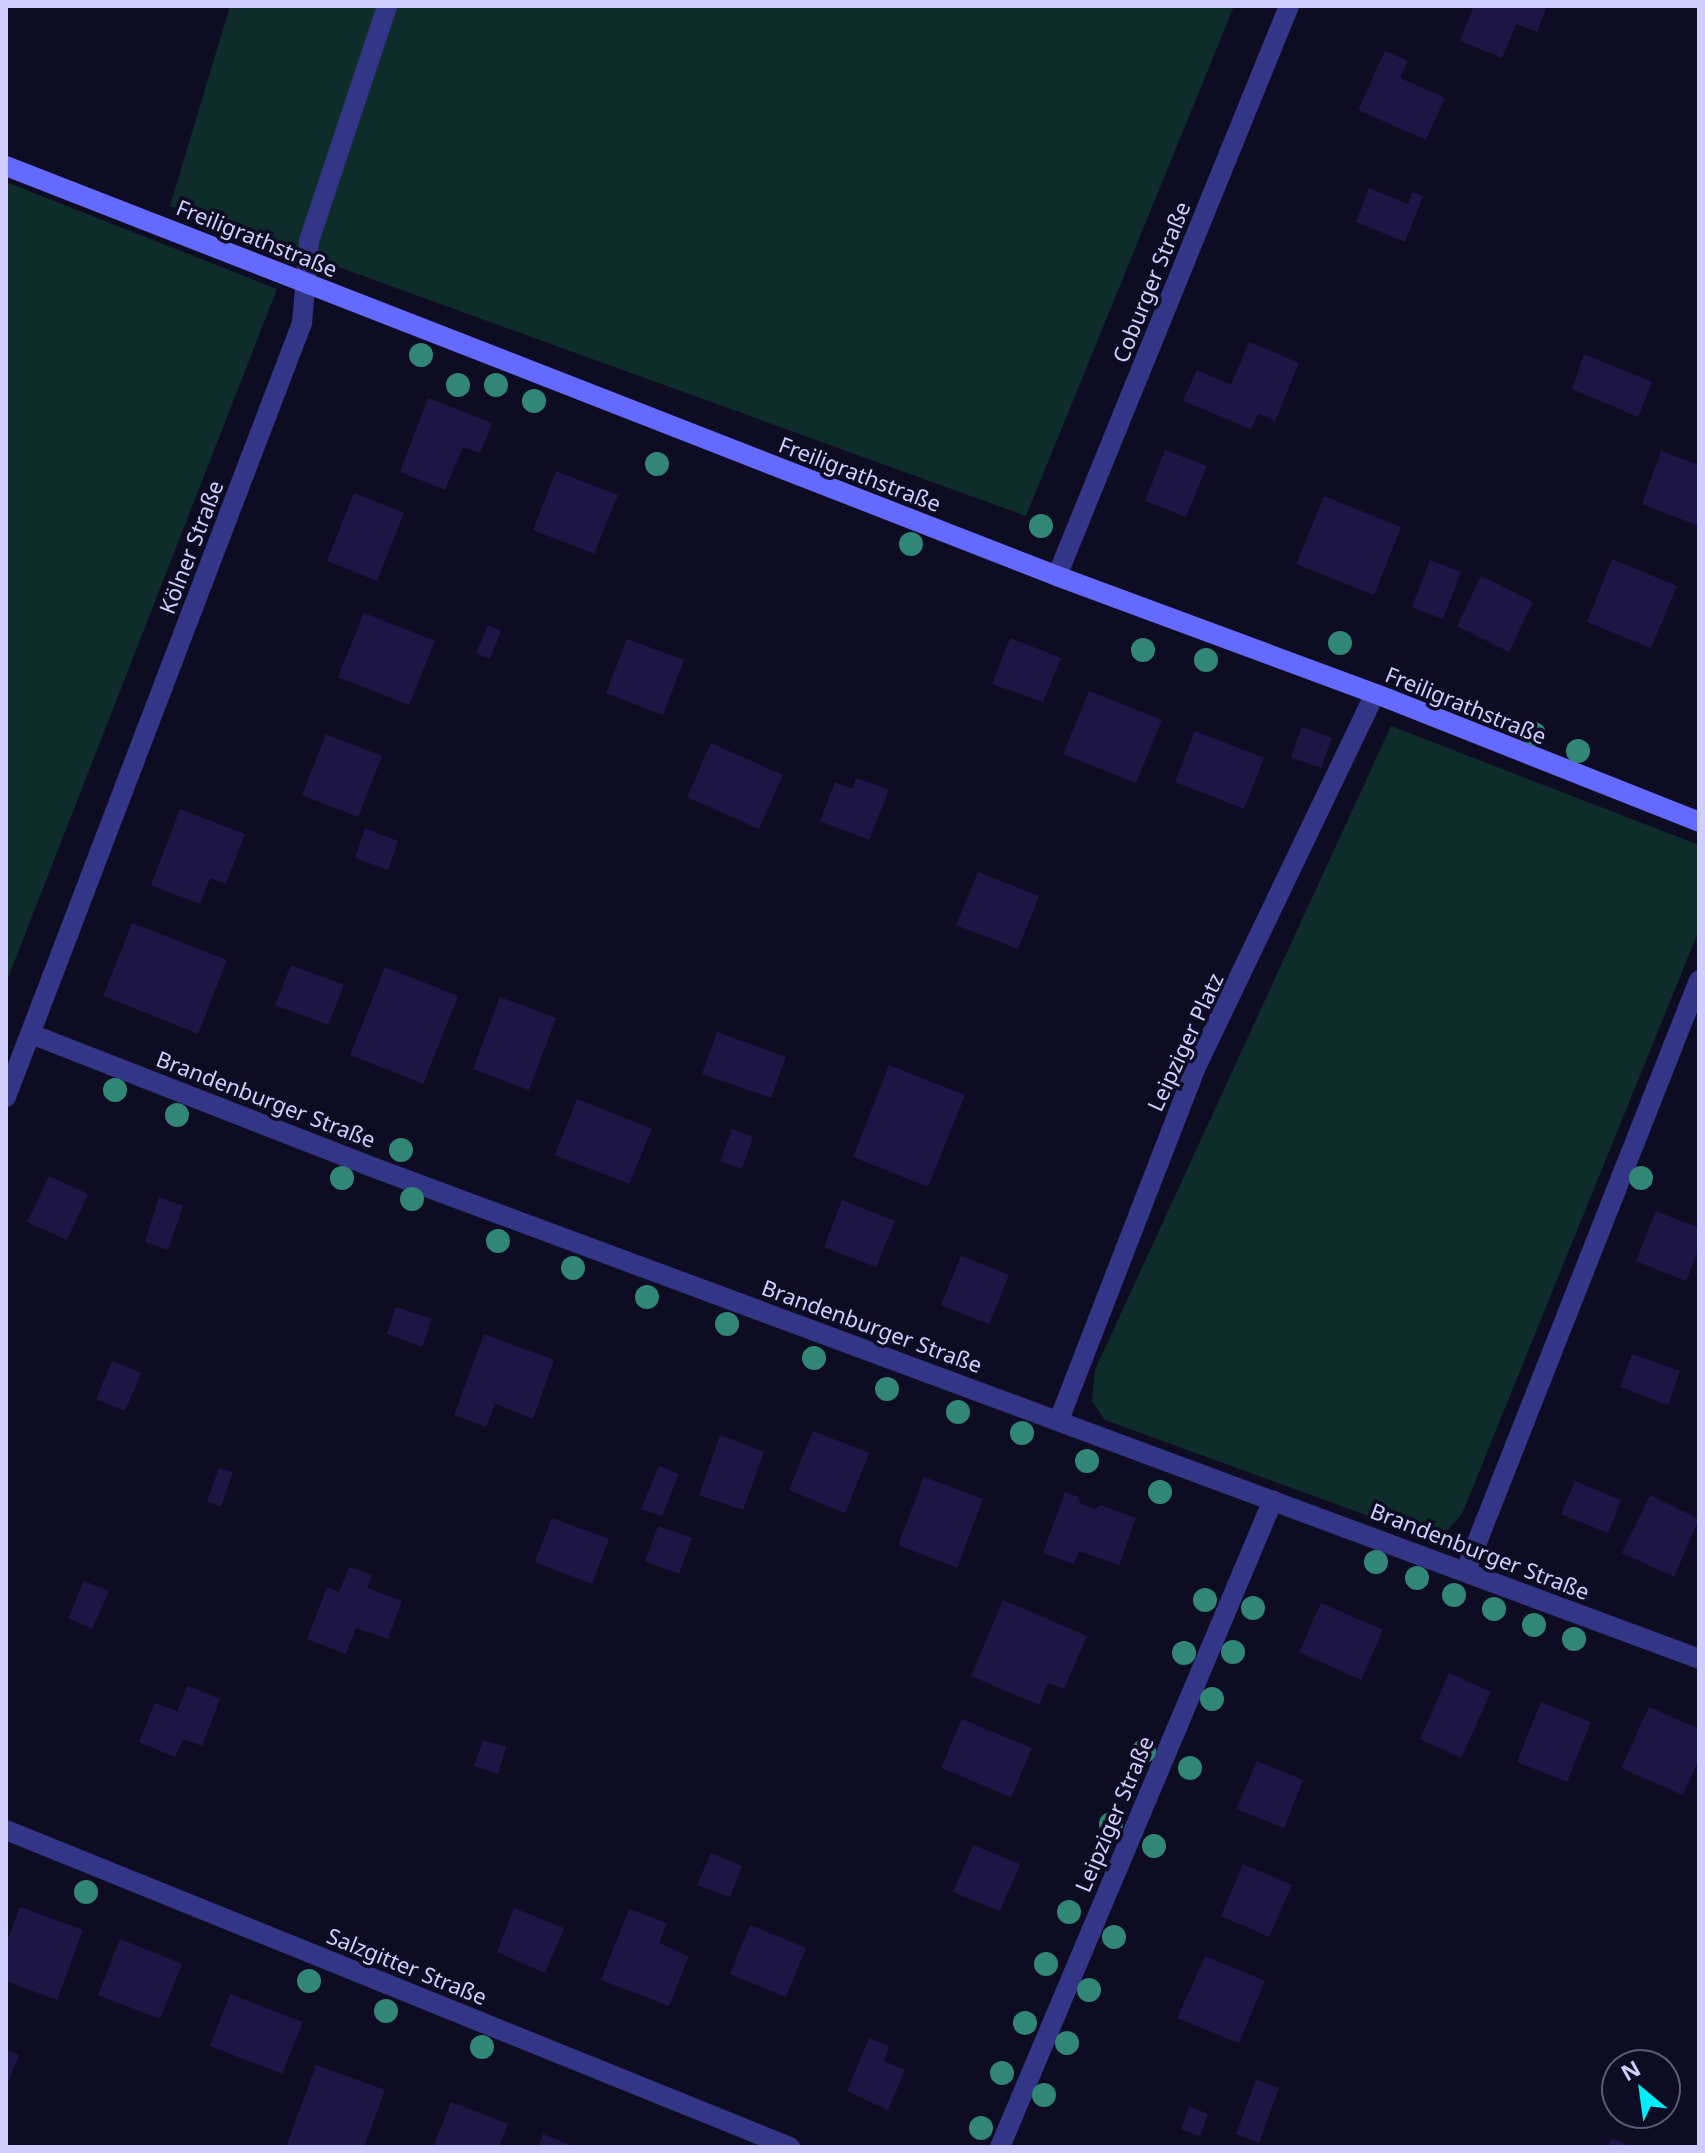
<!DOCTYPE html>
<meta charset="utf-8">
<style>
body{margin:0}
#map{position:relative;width:1705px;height:2153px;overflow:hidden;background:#0e0c23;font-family:"Noto Sans",sans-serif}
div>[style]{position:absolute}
.green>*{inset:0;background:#0e2d2a}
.building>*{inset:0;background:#1d1645}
.street>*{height:20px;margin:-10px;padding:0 10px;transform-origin:10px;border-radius:10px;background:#333586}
.secondary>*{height:20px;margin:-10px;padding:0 10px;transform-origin:10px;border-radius:10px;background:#656aff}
.trees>*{width:24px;height:24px;margin:-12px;border-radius:50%;background:#328676}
span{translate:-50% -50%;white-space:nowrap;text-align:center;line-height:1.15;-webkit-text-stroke:7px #0e0c23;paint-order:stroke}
.street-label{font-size:22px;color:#d0ceff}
.frame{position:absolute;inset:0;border:8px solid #d0ceff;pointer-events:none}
.north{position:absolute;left:1601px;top:2049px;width:80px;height:80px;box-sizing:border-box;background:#0e0c23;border:2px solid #5c5a7b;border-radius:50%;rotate:331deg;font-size:22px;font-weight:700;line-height:32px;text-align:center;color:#d0ceff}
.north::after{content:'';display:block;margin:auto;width:28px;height:36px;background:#00eef9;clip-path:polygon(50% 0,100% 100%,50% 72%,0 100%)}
</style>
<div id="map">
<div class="green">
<div style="clip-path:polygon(230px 6px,1234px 6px,1026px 516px,170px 206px)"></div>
<div style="clip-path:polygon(6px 182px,277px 289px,6px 983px)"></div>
<div style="clip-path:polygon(1391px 726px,1699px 845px,1699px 930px,1462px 1514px,1445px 1533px,1421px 1535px,1105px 1420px,1092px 1401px,1095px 1370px)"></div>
</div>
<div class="building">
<div style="clip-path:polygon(1474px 6px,1547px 6px,1537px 32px,1516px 24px,1502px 58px,1460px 41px)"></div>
<div style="clip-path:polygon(1385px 51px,1408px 61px,1400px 78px,1445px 98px,1426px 140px,1358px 110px)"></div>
<div style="clip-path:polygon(1369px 188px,1408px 204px,1412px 192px,1423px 196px,1405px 242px,1356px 222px)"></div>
<div style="clip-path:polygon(1249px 342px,1299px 363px,1275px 421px,1258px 413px,1251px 429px,1183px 401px,1197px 370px,1231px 385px)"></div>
<div style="clip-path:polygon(1584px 354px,1652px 382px,1638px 417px,1572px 389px)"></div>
<div style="clip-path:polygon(428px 398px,492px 423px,480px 453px,463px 447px,445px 490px,400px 472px)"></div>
<div style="clip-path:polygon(1165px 450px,1207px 466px,1186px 517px,1145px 501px)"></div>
<div style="clip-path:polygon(1661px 451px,1699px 465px,1699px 526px,1642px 504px)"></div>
<div style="clip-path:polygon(556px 471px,618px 495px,594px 554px,533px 530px)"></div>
<div style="clip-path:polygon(354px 493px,404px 513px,377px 581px,327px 561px)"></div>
<div style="clip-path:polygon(1324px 496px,1401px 527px,1374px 595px,1296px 564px)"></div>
<div style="clip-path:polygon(1612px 559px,1677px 586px,1651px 648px,1587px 622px)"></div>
<div style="clip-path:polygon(1430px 560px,1461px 572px,1443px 619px,1412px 607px)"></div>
<div style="clip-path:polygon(1481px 576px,1533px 602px,1509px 652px,1457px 626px)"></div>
<div style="clip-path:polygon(364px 613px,435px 641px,409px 705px,338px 677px)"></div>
<div style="clip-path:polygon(488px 625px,501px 631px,490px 659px,476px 653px)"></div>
<div style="clip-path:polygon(1010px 638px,1061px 658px,1043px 702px,992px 684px)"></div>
<div style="clip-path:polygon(627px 639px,684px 660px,663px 715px,606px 693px)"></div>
<div style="clip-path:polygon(1089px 691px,1162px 720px,1136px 783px,1063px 754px)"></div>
<div style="clip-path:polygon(1302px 727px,1332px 738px,1321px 768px,1291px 757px)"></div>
<div style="clip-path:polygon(1195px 731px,1264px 758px,1244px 809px,1175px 782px)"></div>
<div style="clip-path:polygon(326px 734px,382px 756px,358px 817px,302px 795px)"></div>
<div style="clip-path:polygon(711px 743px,783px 775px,759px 829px,687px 797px)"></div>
<div style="clip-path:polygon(856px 778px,889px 790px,869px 840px,820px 821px,835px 782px,852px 789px)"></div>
<div style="clip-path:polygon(180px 809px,245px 834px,226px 884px,210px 878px,200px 904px,151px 885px)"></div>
<div style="clip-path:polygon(365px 828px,398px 841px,388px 870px,355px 858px)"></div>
<div style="clip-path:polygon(978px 872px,1039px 896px,1018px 949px,956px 925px)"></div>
<div style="clip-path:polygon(132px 923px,227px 960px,198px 1034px,103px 996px)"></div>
<div style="clip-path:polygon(291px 965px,344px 985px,328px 1025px,275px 1005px)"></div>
<div style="clip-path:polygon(385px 967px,458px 996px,423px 1084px,350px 1055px)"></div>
<div style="clip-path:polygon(500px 997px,556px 1018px,529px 1090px,473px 1069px)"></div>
<div style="clip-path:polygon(717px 1032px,786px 1057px,771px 1098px,702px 1074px)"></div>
<div style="clip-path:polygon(889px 1065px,965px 1095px,928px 1187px,853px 1157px)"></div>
<div style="clip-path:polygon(577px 1099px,652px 1129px,629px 1184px,555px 1155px)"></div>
<div style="clip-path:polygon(732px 1129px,753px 1137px,742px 1169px,720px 1161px)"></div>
<div style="clip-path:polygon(49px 1176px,88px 1194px,67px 1240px,27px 1222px)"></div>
<div style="clip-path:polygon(159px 1197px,183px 1206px,168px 1250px,145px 1242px)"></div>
<div style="clip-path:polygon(842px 1200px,895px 1221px,876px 1267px,824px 1247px)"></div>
<div style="clip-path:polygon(1656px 1211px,1699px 1228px,1699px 1248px,1686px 1281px,1636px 1261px)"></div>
<div style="clip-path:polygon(961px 1256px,1009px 1275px,989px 1324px,941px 1305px)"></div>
<div style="clip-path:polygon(396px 1307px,432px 1319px,422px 1347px,387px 1334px)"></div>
<div style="clip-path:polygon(484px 1334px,554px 1360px,533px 1419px,495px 1404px,486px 1427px,454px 1415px)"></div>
<div style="clip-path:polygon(1632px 1354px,1680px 1371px,1668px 1405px,1620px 1387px)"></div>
<div style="clip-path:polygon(112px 1361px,141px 1373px,125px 1411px,96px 1399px)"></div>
<div style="clip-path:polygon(813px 1431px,869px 1453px,845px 1513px,789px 1490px)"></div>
<div style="clip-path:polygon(720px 1435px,764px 1452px,743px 1510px,699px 1495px)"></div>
<div style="clip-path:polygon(659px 1466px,679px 1474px,662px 1516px,641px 1509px)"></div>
<div style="clip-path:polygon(219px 1468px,233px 1472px,221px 1507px,207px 1501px)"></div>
<div style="clip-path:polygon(924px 1477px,983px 1499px,957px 1568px,898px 1545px)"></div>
<div style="clip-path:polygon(1575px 1481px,1621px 1500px,1608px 1533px,1561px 1514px)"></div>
<div style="clip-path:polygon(1065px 1492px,1078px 1497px,1081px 1504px,1094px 1509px,1101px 1505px,1136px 1518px,1119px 1565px,1079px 1551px,1074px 1564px,1043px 1553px)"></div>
<div style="clip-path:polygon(1650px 1495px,1699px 1519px,1674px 1577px,1622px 1553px)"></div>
<div style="clip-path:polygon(552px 1518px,609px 1539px,592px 1584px,535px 1562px)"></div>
<div style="clip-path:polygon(658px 1526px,692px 1538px,679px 1574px,645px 1561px)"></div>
<div style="clip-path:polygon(349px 1567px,372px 1575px,367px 1588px,402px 1601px,388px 1639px,356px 1628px,346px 1654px,307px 1639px,327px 1587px,339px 1592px)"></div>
<div style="clip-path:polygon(84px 1581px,109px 1591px,92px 1629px,68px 1618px)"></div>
<div style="clip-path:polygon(1003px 1600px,1087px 1636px,1064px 1689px,1048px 1683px,1039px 1705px,971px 1676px)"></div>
<div style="clip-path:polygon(1321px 1603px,1383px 1630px,1361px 1680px,1299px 1652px)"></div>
<div style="clip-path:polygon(1449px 1673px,1491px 1692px,1461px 1758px,1420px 1739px)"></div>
<div style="clip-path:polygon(188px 1686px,220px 1699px,202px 1746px,183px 1739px,175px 1757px,139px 1742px,155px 1703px,177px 1711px)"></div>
<div style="clip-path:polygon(1541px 1702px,1591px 1722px,1567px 1782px,1517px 1762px)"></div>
<div style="clip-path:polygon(1649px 1707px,1699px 1729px,1699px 1759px,1683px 1795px,1621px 1768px)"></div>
<div style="clip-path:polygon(962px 1719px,1032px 1748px,1011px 1797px,941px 1768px)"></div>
<div style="clip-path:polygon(483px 1740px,506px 1747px,498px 1774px,474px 1766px)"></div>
<div style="clip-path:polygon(1257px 1761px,1303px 1780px,1284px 1828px,1236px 1809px)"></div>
<div style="clip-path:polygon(973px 1845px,1020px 1864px,1000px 1911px,953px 1892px)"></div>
<div style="clip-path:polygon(711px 1853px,742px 1866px,730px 1897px,697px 1885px)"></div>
<div style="clip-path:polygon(1243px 1864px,1292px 1885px,1269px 1937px,1221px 1916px)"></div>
<div style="clip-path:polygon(20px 1907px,83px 1930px,57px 2000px,6px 1981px,6px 1944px)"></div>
<div style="clip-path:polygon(514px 1908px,564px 1928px,545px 1973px,497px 1952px)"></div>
<div style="clip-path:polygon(629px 1909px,667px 1923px,659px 1943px,689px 1956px,669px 2006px,601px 1980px)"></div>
<div style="clip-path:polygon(750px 1925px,806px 1948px,786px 1997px,730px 1974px)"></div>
<div style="clip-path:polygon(120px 1939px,182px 1964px,160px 2019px,98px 1995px)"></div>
<div style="clip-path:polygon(1205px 1956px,1265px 1981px,1239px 2043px,1177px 2018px)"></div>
<div style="clip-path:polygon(230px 1994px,303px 2022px,282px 2074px,210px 2046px)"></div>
<div style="clip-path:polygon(869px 2038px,889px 2046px,884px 2061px,905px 2070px,888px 2110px,847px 2091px)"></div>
<div style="clip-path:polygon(6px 2050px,19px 2055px,6px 2088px)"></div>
<div style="clip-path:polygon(316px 2065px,385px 2090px,364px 2147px,286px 2147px)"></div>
<div style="clip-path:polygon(1256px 2080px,1279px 2088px,1259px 2143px,1236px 2134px)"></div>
<div style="clip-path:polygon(451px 2102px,508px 2124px,499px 2147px,433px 2147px)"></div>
<div style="clip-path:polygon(1189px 2106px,1208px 2114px,1200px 2136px,1181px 2129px)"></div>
<div style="clip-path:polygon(543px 2134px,575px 2147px,538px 2147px)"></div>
<div style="clip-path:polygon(1612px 2138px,1631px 2147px,1608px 2147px)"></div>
</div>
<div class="street">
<div style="left:1057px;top:576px;width:615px;rotate:-67.85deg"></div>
<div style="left:31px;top:1034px;width:357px;rotate:21.3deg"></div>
<div style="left:364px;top:1164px;width:1424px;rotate:20.34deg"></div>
<div style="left:6px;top:1097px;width:829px;rotate:-69.07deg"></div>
<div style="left:302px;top:323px;width:82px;rotate:-85.1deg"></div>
<div style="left:309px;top:241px;width:248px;rotate:-71.6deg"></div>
<div style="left:1059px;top:1420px;width:381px;rotate:-68.8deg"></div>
<div style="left:1197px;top:1065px;width:411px;rotate:-64.4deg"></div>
<div style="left:1466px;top:1570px;width:634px;rotate:-68.45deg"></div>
<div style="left:6px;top:1830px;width:846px;rotate:22.02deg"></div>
<div style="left:1000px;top:2147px;width:702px;rotate:-67.12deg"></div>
</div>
<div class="secondary">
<div style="left:6px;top:166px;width:1128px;rotate:21.31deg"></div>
<div style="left:1057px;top:576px;width:354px;rotate:20.3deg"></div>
<div style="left:1389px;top:699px;width:334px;rotate:21.6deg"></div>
</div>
<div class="trees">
<div style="left:421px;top:355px"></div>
<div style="left:458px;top:385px"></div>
<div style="left:496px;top:385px"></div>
<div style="left:534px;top:401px"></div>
<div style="left:657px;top:464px"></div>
<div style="left:1041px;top:526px"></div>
<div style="left:911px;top:544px"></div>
<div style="left:1340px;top:643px"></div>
<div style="left:1143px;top:650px"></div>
<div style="left:1206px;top:660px"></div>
<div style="left:1534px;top:734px"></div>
<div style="left:1578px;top:751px"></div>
<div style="left:115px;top:1090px"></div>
<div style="left:177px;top:1115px"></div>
<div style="left:401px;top:1150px"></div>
<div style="left:342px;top:1178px"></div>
<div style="left:1641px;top:1178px"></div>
<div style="left:412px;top:1199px"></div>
<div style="left:498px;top:1241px"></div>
<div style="left:573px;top:1268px"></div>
<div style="left:647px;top:1297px"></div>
<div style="left:727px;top:1324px"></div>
<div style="left:814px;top:1358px"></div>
<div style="left:887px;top:1389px"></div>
<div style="left:958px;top:1412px"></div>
<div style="left:1022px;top:1433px"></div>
<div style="left:1087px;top:1461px"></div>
<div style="left:1160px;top:1492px"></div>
<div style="left:1376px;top:1562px"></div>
<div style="left:1417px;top:1578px"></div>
<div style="left:1454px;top:1595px"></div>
<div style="left:1205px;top:1600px"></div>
<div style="left:1253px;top:1608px"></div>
<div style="left:1494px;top:1609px"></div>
<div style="left:1534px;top:1625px"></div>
<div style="left:1574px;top:1639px"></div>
<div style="left:1233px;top:1652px"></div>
<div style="left:1184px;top:1653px"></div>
<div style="left:1212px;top:1699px"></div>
<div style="left:1144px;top:1751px"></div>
<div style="left:1190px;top:1768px"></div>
<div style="left:1111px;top:1824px"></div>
<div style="left:1154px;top:1846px"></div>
<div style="left:86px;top:1892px"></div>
<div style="left:1069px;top:1912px"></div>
<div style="left:1114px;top:1937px"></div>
<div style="left:1046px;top:1964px"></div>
<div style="left:309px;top:1981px"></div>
<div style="left:1089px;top:1990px"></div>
<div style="left:386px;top:2011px"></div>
<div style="left:1025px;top:2023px"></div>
<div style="left:1067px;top:2043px"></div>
<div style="left:482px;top:2047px"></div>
<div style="left:1002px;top:2073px"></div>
<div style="left:1044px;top:2095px"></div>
<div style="left:981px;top:2128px"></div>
</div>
<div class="street-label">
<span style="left:257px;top:238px;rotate:22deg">Freiligrathstraße</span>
<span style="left:1151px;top:282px;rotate:-68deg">Coburger Straße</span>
<span style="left:860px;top:474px;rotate:21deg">Freiligrathstraße</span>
<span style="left:191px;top:547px;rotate:-69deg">Kölner Straße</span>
<span style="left:1466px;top:705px;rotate:22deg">Freiligrathstraße</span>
<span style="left:1185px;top:1042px;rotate:-65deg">Leipziger Platz</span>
<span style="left:266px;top:1099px;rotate:21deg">Brandenburger Straße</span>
<span style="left:872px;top:1326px;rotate:20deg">Brandenburger Straße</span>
<span style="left:1480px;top:1551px;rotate:21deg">Brandenburger Straße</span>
<span style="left:1114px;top:1814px;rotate:-67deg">Leipziger Straße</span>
<span style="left:407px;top:1966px;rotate:22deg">Salzgitter Straße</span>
</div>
<div class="frame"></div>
<div class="north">N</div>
</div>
